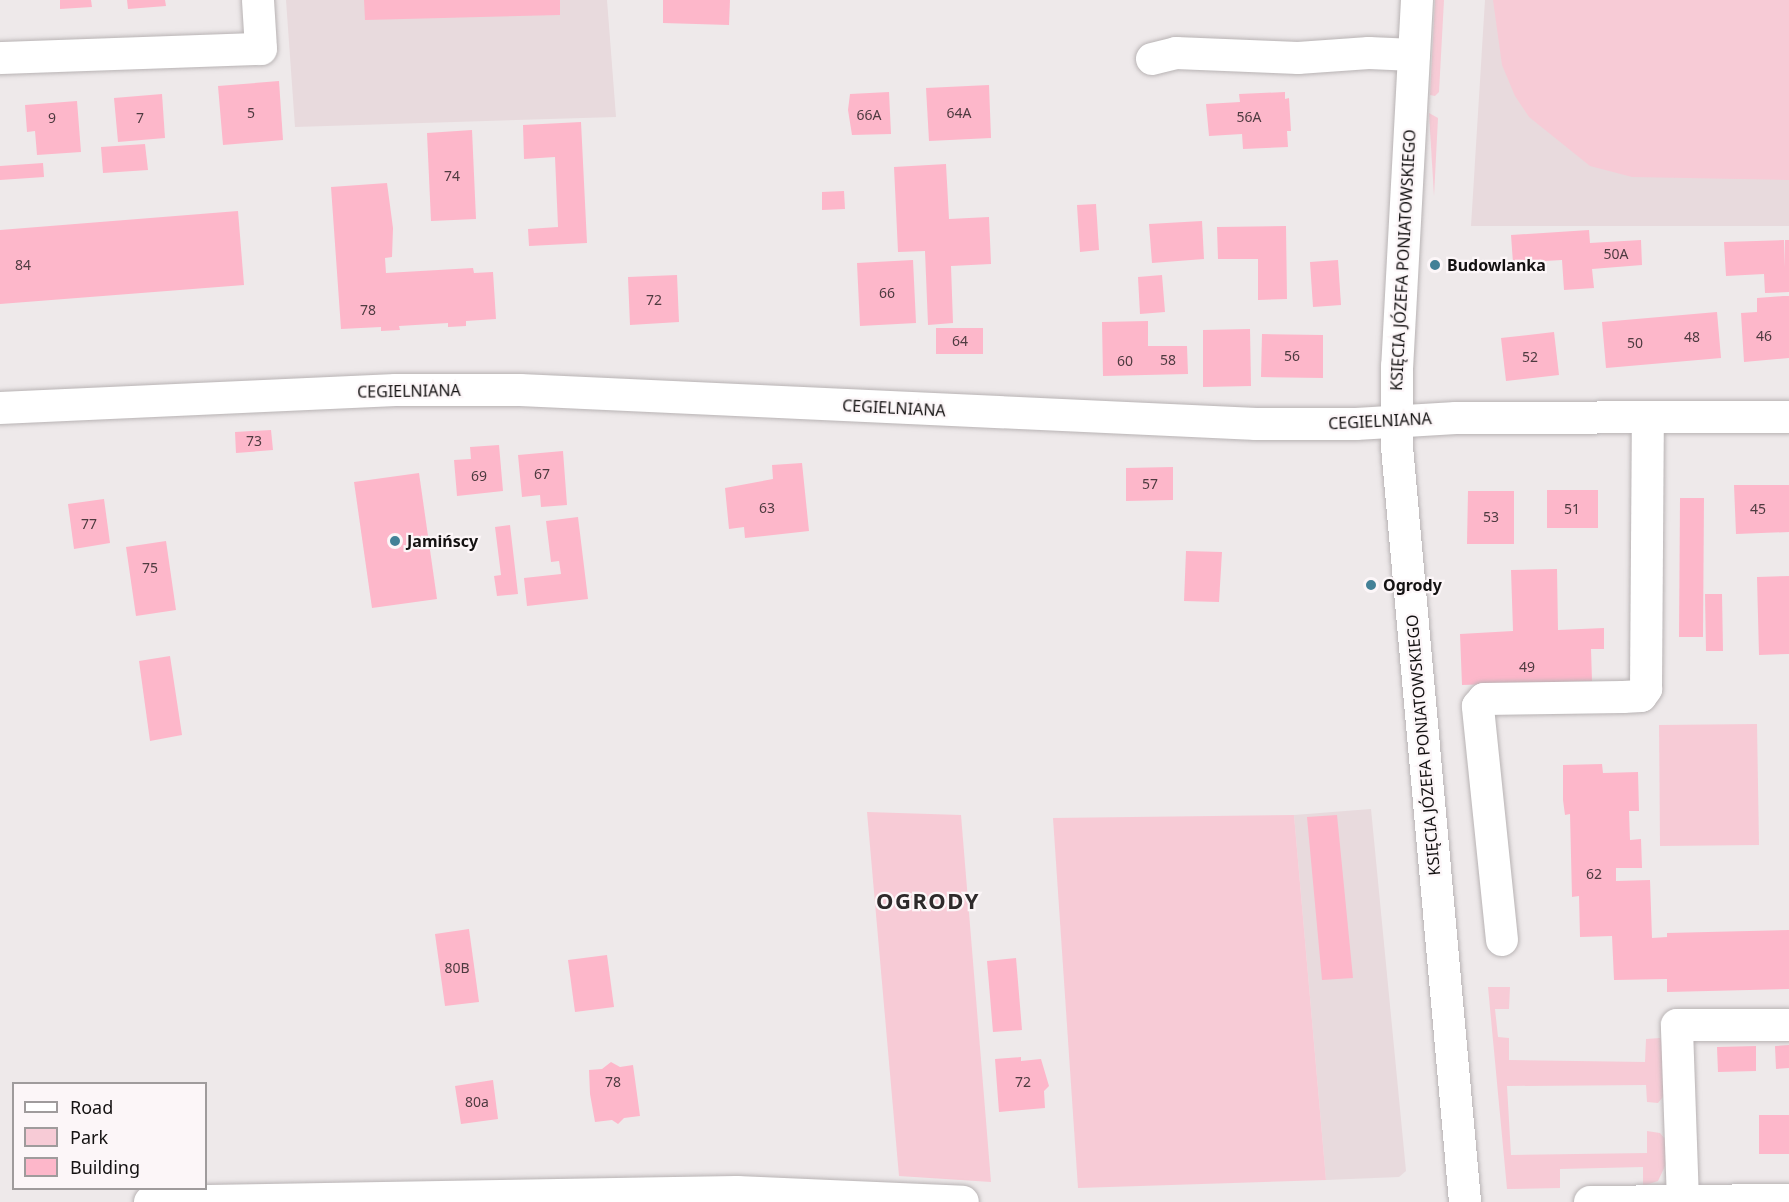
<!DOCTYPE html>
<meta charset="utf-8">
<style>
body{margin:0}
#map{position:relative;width:1789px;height:1202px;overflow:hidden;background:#eee9ea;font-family:"Noto Sans",sans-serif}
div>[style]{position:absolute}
.built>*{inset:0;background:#e8dadd}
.green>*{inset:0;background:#f7cbd6}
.building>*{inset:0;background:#fdb7ca}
.roads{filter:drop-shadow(0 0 2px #b8b3b4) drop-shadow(0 0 2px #b8b3b4)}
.minor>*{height:32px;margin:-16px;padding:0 16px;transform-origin:16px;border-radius:16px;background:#fff}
.dots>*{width:16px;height:16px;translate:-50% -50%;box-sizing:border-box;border:3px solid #fcf6f8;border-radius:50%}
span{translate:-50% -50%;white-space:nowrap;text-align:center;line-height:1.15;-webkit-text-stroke:4.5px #fcf6f8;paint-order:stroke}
.number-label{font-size:14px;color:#4e3b40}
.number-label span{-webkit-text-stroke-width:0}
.street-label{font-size:16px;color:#141212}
.poi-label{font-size:16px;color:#141212;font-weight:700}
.left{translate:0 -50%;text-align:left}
.district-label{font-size:22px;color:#2e2a2b;font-weight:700;letter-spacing:1.5px}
.legend{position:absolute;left:12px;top:1082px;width:195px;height:108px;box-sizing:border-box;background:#fcf6f8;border:2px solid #9f9b9c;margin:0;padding:8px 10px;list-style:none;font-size:18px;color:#141212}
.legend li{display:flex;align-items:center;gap:12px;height:30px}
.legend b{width:30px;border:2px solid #9f9b9c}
</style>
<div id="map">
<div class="built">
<div style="clip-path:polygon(286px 0,607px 0,616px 117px,295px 127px)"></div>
<div style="clip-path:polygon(1485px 0,1789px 0,1789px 226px,1471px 226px)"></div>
<div style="clip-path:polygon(1371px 809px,1406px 1171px,1399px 1177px,1326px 1180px,1294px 815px)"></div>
</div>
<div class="green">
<div style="clip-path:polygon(1435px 0,1444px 0,1439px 92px,1435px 96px,1430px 95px)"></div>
<div style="clip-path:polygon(1493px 0,1789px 0,1789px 180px,1632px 177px,1590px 166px,1529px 117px,1515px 96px,1502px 65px)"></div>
<div style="clip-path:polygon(1429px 113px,1438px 118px,1434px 196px)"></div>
<div style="clip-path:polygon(1757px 724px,1759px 845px,1660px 846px,1659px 725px)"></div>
<div style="clip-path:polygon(867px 812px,961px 815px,991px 1182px,899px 1176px)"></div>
<div style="clip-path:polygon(1294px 815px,1326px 1180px,1078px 1188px,1053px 818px)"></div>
<div style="clip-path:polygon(1488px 987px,1510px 987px,1509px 1009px,1495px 1009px,1498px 1037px,1509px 1038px,1509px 1060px,1645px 1062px,1646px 1039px,1660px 1038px,1667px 1052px,1667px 1092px,1658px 1103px,1647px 1102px,1646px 1085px,1507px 1086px,1511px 1155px,1647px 1153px,1647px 1131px,1660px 1133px,1666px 1140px,1667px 1162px,1658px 1181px,1643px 1186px,1643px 1167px,1560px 1169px,1560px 1188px,1507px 1189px)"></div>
</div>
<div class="building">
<div style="clip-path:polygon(60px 0,91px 0,92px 7px,60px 9px)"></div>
<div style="clip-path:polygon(127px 0,165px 0,166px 6px,128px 9px)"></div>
<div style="clip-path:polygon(364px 0,560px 0,560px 15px,365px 20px)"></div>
<div style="clip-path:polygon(663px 0,730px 0,729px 25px,663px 23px)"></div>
<div style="clip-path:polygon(279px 81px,283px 140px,223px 145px,218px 86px)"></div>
<div style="clip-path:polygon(989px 85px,991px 138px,929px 141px,926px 88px)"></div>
<div style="clip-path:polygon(889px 92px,891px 134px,852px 135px,848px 110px,850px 94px)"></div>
<div style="clip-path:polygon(1285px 92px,1285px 99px,1289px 98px,1291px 131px,1287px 131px,1288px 147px,1243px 149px,1242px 134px,1209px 136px,1206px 104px,1240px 102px,1239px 94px)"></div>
<div style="clip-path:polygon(162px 94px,165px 138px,118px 142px,114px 98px)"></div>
<div style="clip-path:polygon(77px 101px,81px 152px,37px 155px,35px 131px,27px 132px,25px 105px)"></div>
<div style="clip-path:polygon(581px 122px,587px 243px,529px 246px,528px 229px,558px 227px,555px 157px,524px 159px,523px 125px)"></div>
<div style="clip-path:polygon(472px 130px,476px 219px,431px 221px,427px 133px)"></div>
<div style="clip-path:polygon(145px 144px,148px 170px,103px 173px,101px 147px)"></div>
<div style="clip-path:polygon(43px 163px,44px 177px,0 180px,0 166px)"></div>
<div style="clip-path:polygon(946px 164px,949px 219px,989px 217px,991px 264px,951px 266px,953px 323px,928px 325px,925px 251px,898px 252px,894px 167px)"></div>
<div style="clip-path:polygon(387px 183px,393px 228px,392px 257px,385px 258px,386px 273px,473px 268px,474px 273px,493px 272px,496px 319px,466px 321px,466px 326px,448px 327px,448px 323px,399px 326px,400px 330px,381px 331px,381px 327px,341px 329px,331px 187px)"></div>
<div style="clip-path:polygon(844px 191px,845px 209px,822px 210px,822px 192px)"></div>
<div style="clip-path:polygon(1096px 204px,1099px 250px,1080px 252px,1077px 205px)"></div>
<div style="clip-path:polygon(238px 211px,244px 285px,0 304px,0 230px)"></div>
<div style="clip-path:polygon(1202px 221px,1204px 259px,1152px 263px,1149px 224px)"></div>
<div style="clip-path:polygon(1286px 226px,1287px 299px,1258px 300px,1258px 259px,1218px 259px,1217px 227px)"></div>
<div style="clip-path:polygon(1589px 230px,1590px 243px,1641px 240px,1642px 265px,1592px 269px,1594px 288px,1564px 290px,1562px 260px,1513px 263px,1511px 235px)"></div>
<div style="clip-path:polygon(1784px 240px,1785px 268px,1785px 240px,1789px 240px,1789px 292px,1765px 293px,1764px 274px,1726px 276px,1724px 242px)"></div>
<div style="clip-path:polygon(913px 260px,916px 323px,860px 326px,857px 263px)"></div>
<div style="clip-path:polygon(1338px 260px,1341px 305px,1313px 307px,1310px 262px)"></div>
<div style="clip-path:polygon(677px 275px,679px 322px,630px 325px,628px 277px)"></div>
<div style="clip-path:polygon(1162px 275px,1165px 312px,1140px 314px,1138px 277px)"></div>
<div style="clip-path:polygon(1783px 296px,1789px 296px,1789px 358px,1744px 362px,1741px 313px,1757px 312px,1757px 298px)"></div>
<div style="clip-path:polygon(1717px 312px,1721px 358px,1606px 368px,1602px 322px)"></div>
<div style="clip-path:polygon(1148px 321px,1148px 346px,1187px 346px,1188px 374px,1103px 376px,1102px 322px)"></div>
<div style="clip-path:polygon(936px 328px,983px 328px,983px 354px,936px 354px)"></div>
<div style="clip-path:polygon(1250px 329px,1251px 386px,1203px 387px,1203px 330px)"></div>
<div style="clip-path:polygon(1554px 332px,1559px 375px,1506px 381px,1501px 338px)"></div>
<div style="clip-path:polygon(1262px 334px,1323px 335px,1323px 378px,1261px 377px)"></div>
<div style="clip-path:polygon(271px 430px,273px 450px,236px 453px,235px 432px)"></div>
<div style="clip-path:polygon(499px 445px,503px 491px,457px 496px,454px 460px,471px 459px,470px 447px)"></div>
<div style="clip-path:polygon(563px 451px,567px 505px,541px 507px,540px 495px,522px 497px,518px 455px)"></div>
<div style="clip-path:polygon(802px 463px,809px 531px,745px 538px,744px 527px,729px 529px,725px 488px,773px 479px,772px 465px)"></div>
<div style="clip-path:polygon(1173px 467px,1173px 500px,1126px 501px,1126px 468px)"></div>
<div style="clip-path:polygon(419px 473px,437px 599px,372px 608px,354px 482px)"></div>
<div style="clip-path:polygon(1734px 485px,1789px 485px,1789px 532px,1736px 534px)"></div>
<div style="clip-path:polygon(1547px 490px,1598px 490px,1598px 528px,1547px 528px)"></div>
<div style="clip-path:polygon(1468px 491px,1514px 491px,1514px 544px,1467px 544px)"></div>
<div style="clip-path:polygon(1680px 498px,1704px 498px,1703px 637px,1679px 637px)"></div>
<div style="clip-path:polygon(104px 499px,110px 543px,74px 549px,68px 504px)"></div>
<div style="clip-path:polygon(578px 517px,588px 599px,527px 606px,524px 578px,561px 574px,559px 561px,551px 562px,546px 521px)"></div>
<div style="clip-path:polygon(510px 525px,518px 594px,497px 596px,494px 576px,501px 575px,495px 527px)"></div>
<div style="clip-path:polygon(166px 541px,176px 610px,136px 616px,126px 547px)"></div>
<div style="clip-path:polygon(1186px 551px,1222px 552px,1219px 602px,1184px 601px)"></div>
<div style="clip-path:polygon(1557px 569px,1558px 630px,1604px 628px,1604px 649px,1591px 649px,1592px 681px,1462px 685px,1460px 634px,1513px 631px,1511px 570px)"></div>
<div style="clip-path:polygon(1789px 576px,1789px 654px,1759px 655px,1757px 577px)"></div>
<div style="clip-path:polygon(1705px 594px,1722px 594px,1723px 651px,1706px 651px)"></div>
<div style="clip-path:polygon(170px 656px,182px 735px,150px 741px,139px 661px)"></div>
<div style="clip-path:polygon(1602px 764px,1603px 773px,1638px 772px,1639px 811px,1629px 811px,1630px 840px,1641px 839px,1642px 868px,1616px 868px,1616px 881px,1650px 880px,1652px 938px,1667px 937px,1667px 933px,1789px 930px,1789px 989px,1667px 992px,1667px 979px,1614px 980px,1612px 936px,1580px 937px,1579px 896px,1572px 897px,1570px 814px,1565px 815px,1563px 800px,1563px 765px)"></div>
<div style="clip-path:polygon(1337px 815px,1353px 978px,1322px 980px,1307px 817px)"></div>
<div style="clip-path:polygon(469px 929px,479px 1002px,445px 1006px,435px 934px)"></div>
<div style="clip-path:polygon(607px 955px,614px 1007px,575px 1012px,568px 960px)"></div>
<div style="clip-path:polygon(1016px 958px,1022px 1030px,993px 1032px,987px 961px)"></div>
<div style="clip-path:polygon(1789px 1045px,1789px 1068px,1776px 1069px,1775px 1046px)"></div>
<div style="clip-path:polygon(1756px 1046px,1756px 1071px,1718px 1072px,1717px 1047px)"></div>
<div style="clip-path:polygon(1021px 1057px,1021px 1061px,1041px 1059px,1049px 1086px,1044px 1091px,1045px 1108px,999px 1112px,995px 1059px)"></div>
<div style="clip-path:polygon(611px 1062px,620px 1067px,633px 1065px,640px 1116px,624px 1118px,618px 1124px,612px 1120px,595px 1122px,590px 1094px,589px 1070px,602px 1069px)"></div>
<div style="clip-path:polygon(493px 1080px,498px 1119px,461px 1124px,455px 1086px)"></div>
<div style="clip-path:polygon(1759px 1115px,1789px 1115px,1789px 1154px,1759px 1154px)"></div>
</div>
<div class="roads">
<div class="minor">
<div style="left:1417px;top:0;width:367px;rotate:93.1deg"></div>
<div style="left:1397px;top:366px;width:81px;rotate:90deg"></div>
<div style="left:1397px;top:447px;width:758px;rotate:84.85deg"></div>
<div style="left:0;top:58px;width:261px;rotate:-2deg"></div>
<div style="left:261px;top:49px;width:49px;rotate:-93.5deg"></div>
<div style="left:1152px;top:59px;width:25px;rotate:-14deg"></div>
<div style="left:1176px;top:53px;width:122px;rotate:2.3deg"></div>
<div style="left:1298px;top:58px;width:71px;rotate:-4deg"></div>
<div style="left:1369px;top:53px;width:45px;rotate:2.5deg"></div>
<div style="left:0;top:408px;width:396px;rotate:-2.6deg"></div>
<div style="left:396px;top:390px;width:124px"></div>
<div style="left:520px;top:390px;width:737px;rotate:2.64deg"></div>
<div style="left:1256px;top:424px;width:100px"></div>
<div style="left:1356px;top:424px;width:100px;rotate:-3.4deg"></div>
<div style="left:1456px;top:418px;width:333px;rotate:-0.2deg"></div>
<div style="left:1502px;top:940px;width:235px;rotate:-95.9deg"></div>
<div style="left:1478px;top:706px;width:9px;rotate:-49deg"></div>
<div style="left:1484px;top:699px;width:139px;rotate:-0.8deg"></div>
<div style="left:1623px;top:697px;width:18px;rotate:-3deg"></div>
<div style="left:1641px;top:696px;width:9px;rotate:-54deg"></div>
<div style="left:1646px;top:689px;width:271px;rotate:-89.6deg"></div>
<div style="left:1683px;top:1201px;width:176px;rotate:-92deg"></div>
<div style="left:1677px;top:1025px;width:112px"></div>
<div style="left:150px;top:1202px;width:587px;rotate:-0.98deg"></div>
<div style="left:737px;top:1192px;width:226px;rotate:2.5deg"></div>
<div style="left:1590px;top:1202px;width:199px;rotate:-0.6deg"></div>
</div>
</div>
<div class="dots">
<div style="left:1435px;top:265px;background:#438197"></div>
<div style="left:395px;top:541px;background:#438197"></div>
<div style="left:1371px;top:585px;background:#438197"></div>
</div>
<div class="number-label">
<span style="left:251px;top:113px">5</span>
<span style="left:959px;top:113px">64A</span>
<span style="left:869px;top:115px">66A</span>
<span style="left:1249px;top:117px">56A</span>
<span style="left:52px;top:118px">9</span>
<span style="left:140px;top:118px">7</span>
<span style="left:452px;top:176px">74</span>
<span style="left:1616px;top:254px">50A</span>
<span style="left:23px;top:265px">84</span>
<span style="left:887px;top:293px">66</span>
<span style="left:654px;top:300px">72</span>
<span style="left:368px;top:310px">78</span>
<span style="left:1764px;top:336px">46</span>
<span style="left:1692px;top:337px">48</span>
<span style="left:960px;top:341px">64</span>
<span style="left:1635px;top:343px">50</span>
<span style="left:1292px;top:356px">56</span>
<span style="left:1530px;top:357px">52</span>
<span style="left:1168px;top:360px">58</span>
<span style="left:1125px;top:361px">60</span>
<span style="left:254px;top:441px">73</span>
<span style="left:542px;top:474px">67</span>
<span style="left:479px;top:476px">69</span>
<span style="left:1150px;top:484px">57</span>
<span style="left:767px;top:508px">63</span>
<span style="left:1572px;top:509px">51</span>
<span style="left:1758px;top:509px">45</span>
<span style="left:1491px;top:517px">53</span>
<span style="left:89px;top:524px">77</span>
<span style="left:150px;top:568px">75</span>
<span style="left:1527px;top:667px">49</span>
<span style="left:1594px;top:874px">62</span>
<span style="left:457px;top:968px">80B</span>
<span style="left:613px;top:1082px">78</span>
<span style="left:1023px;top:1082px">72</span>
<span style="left:477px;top:1102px">80a</span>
</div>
<div class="street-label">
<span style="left:1403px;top:260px;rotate:-87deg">KSIĘCIA JÓZEFA PONIATOWSKIEGO</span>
<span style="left:409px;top:391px;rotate:-1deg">CEGIELNIANA</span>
<span style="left:894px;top:408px;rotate:3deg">CEGIELNIANA</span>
<span style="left:1380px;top:421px;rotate:-3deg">CEGIELNIANA</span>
<span style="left:1423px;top:745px;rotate:-95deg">KSIĘCIA JÓZEFA PONIATOWSKIEGO</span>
</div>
<div class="poi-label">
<span class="left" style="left:1447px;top:265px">Budowlanka</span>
<span class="left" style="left:407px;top:541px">Jamińscy</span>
<span class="left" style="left:1383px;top:585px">Ogrody</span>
</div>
<div class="district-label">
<span style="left:928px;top:901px">OGRODY</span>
</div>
<ul class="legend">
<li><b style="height:8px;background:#fff"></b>Road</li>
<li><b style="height:16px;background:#f7cbd6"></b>Park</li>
<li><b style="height:16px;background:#fdb7ca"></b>Building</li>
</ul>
</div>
